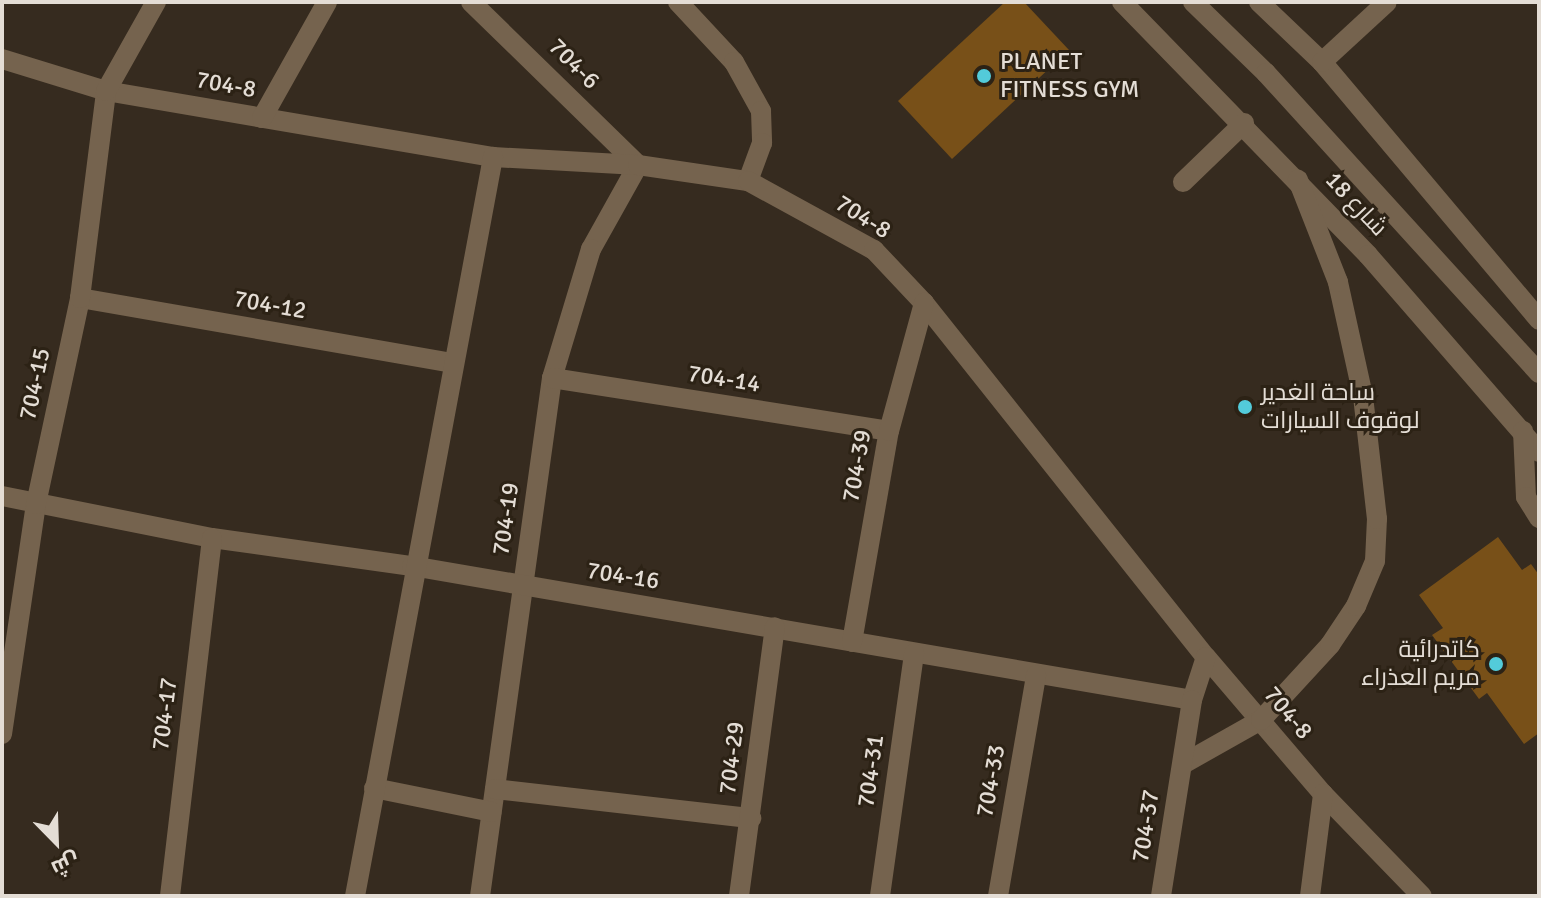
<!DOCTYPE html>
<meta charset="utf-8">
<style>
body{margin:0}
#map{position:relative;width:1541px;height:898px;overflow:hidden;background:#362b1f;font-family:Signika,Cairo,sans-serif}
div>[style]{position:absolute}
.building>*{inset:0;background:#785018}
.minor>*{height:20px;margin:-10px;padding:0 10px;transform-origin:10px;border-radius:10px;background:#75634e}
.dots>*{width:22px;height:22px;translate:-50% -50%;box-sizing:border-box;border:4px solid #2c2215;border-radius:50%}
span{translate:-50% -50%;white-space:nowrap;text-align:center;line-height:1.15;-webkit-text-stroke:6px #2c2215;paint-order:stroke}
.poi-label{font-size:24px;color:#e4ddd5}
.left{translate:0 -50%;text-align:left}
.right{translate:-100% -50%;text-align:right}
.street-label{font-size:24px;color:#e4ddd5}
.frame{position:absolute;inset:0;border:4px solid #e4ddd5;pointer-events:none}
.north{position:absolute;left:16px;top:802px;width:80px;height:80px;-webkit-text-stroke:6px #2c2215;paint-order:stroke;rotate:157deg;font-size:22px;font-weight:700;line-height:32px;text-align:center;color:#e4ddd5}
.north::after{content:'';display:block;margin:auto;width:28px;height:36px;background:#e4ddd5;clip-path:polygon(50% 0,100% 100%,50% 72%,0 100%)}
</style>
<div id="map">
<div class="building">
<div style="clip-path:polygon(1005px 2px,1024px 2px,1069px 50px,952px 159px,898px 101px)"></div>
<div style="clip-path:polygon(1498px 537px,1522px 570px,1531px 564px,1539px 575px,1539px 733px,1524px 744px,1487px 693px,1479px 699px,1432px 635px,1443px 628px,1419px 595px)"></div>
</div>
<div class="minor">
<div style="left:471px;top:2px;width:233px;rotate:44.3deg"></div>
<div style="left:638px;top:165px;width:96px;rotate:119.2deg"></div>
<div style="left:591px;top:249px;width:135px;rotate:106.8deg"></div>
<div style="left:552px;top:378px;width:523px;rotate:97.91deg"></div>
<div style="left:678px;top:2px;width:82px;rotate:47deg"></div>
<div style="left:734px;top:62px;width:56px;rotate:61.1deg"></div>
<div style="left:761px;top:111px;width:32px;rotate:88deg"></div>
<div style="left:762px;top:143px;width:40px;rotate:110.2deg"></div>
<div style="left:1122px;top:2px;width:353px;rotate:45.8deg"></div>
<div style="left:1368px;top:255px;width:261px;rotate:49deg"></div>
<div style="left:1193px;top:2px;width:102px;rotate:44.2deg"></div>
<div style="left:1266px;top:73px;width:406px;rotate:47.7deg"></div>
<div style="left:1259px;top:2px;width:87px;rotate:43.6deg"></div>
<div style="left:1322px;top:62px;width:337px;rotate:49.9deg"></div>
<div style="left:2px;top:59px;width:109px;rotate:17.1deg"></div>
<div style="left:106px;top:91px;width:393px;rotate:9.7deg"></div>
<div style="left:493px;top:157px;width:145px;rotate:3.2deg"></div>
<div style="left:638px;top:165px;width:111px;rotate:8.3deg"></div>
<div style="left:748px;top:181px;width:144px;rotate:28.7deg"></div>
<div style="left:874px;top:250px;width:73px;rotate:46.7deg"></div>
<div style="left:924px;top:303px;width:453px;rotate:51.5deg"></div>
<div style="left:1206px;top:657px;width:180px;rotate:49.5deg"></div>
<div style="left:1323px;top:794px;width:142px;rotate:45.9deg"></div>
<div style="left:1322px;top:62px;width:88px;rotate:-42.7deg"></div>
<div style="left:262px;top:118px;width:133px;rotate:-60.7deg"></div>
<div style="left:1183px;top:182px;width:85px;rotate:-44deg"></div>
<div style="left:80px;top:298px;width:378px;rotate:9.9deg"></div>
<div style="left:552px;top:378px;width:341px;rotate:8.9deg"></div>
<div style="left:1523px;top:431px;width:66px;rotate:87.4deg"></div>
<div style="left:1526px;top:497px;width:25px;rotate:58deg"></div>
<div style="left:2px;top:496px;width:214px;rotate:11.3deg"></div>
<div style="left:212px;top:538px;width:202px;rotate:8deg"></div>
<div style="left:412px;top:566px;width:791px;rotate:9.75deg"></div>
<div style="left:1192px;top:700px;width:45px;rotate:-72deg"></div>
<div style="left:852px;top:642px;width:214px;rotate:-80.1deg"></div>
<div style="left:889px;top:431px;width:133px;rotate:-74.7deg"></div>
<div style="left:2px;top:734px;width:232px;rotate:-81.6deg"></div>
<div style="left:36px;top:504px;width:211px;rotate:-77.9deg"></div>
<div style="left:80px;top:298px;width:209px;rotate:-82.8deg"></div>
<div style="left:106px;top:91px;width:102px;rotate:-60.7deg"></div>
<div style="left:1183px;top:764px;width:90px;rotate:-29.4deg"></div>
<div style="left:1261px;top:720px;width:102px;rotate:-47.4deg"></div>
<div style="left:1330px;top:645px;width:47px;rotate:-56.3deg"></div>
<div style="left:1356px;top:606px;width:49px;rotate:-67.1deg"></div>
<div style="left:1375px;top:561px;width:42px;rotate:-87.3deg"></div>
<div style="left:1377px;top:519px;width:124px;rotate:-96.5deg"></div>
<div style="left:1363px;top:396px;width:117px;rotate:-102.4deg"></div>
<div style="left:1338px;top:282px;width:110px;rotate:-111.4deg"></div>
<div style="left:374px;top:788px;width:120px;rotate:11.5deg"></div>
<div style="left:495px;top:789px;width:258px;rotate:6.5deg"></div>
<div style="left:170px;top:896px;width:360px;rotate:-83.3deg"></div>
<div style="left:355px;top:896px;width:752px;rotate:-79.42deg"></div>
<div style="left:739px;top:896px;width:271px;rotate:-82.4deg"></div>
<div style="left:880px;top:896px;width:245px;rotate:-82deg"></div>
<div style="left:998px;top:896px;width:224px;rotate:-80.2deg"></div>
<div style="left:1161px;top:896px;width:198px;rotate:-81deg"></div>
<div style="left:1310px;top:896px;width:103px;rotate:-82.7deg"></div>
</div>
<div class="dots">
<div style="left:984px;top:76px;background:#53cbda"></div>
<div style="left:1245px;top:407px;background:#53cbda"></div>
<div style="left:1496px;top:664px;background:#53cbda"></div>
</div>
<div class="poi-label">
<span class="left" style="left:1000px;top:76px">PLANET<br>FITNESS GYM</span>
<span class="left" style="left:1261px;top:407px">ساحة الغدير<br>لوقوف السيارات</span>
<span class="right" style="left:1480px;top:664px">كاتدرائية<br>مريم العذراء</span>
</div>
<div class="street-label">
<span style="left:574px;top:64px;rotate:45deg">704-6</span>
<span style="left:226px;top:85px;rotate:10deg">704-8</span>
<span style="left:1356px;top:204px;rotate:47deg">شارع 18</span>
<span style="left:863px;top:217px;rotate:32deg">704-8</span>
<span style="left:270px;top:305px;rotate:10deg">704-12</span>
<span style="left:724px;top:379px;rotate:9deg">704-14</span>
<span style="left:35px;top:384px;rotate:-78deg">704-15</span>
<span style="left:857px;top:466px;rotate:-80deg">704-39</span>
<span style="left:506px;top:519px;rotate:-82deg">704-19</span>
<span style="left:623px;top:576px;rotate:9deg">704-16</span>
<span style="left:1288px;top:713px;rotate:50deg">704-8</span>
<span style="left:165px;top:714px;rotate:-83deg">704-17</span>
<span style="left:732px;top:758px;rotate:-83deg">704-29</span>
<span style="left:871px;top:771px;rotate:-82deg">704-31</span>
<span style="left:991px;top:781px;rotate:-80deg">704-33</span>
<span style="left:1146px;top:826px;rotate:-81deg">704-37</span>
</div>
<div class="frame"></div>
<div class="north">ش</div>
</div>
